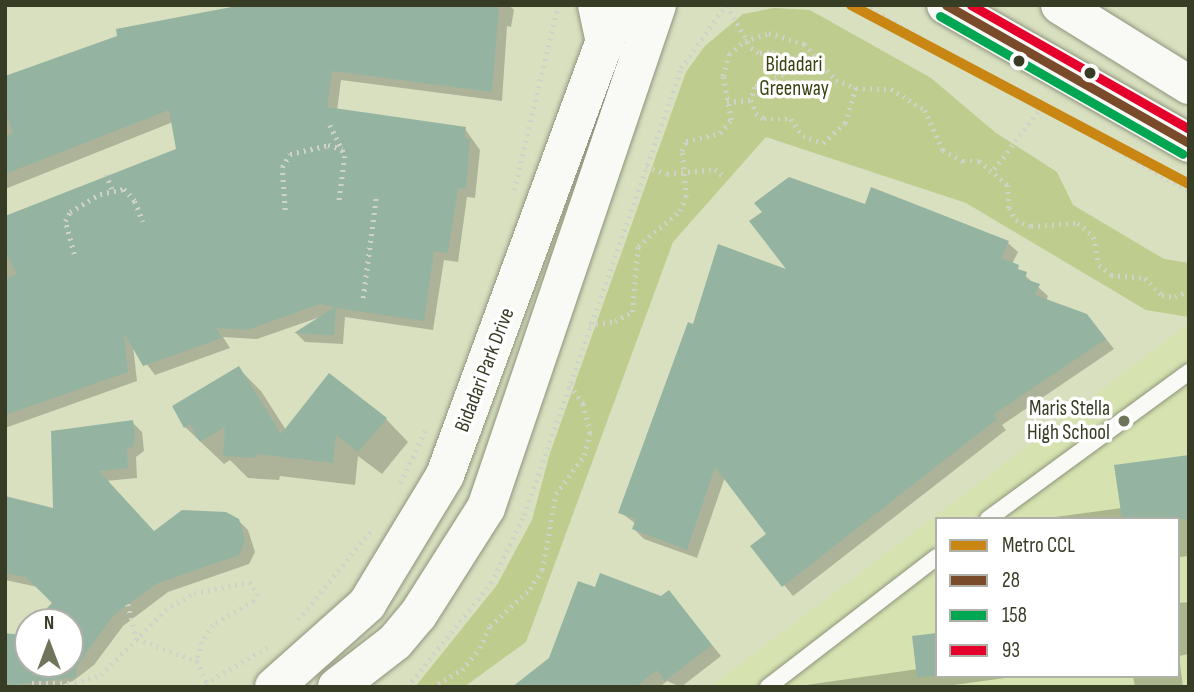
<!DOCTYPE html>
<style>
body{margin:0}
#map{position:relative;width:1194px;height:692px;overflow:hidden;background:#d8e0c0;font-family:"Sofia Sans Condensed",sans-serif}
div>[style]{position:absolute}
.built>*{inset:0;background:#d6e3b1}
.green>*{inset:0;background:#becc8e}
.shadow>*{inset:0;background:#0003}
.building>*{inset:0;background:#94b4a1}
.path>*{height:4.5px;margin-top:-2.25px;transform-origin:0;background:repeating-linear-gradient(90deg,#d0d2c8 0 2px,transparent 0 7px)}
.roads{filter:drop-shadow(0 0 2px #8e947b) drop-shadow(0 0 2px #8e947b)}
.service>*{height:16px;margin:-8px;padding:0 8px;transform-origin:8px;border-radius:8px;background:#f9faf6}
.tertiary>*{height:38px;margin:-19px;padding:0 19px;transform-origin:19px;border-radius:19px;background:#f9faf6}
.trunk>*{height:38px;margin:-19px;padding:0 19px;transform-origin:19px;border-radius:19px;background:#f9faf6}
.bus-1>*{height:9px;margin:-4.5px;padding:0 4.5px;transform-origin:4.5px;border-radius:4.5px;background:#7a4b2a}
.bus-2>*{height:9px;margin:-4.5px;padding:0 4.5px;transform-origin:4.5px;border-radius:4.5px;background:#00a651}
.bus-3>*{height:9px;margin:-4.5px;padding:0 4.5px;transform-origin:4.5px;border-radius:4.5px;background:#e4002b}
.metro-1>*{height:10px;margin:-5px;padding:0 5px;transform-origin:5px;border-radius:5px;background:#c98613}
.dots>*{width:19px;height:19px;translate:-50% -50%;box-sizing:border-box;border:4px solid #fff;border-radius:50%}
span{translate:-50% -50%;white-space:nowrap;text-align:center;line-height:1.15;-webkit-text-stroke:7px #fff;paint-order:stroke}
.park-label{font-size:21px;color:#394310}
.street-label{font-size:21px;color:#373c25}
.poi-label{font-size:21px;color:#373c25}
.right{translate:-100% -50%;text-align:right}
.frame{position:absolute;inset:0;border:7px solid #373c25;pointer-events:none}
.legend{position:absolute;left:935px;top:517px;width:245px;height:161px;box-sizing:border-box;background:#fff;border:2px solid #afb1a8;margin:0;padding:9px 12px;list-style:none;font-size:21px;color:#373c25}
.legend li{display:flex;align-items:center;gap:14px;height:35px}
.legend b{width:35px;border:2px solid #afb1a8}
.north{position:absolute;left:14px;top:608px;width:70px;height:70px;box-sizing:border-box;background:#fff;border:2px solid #afb1a8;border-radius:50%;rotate:0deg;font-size:19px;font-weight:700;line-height:28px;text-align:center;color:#373c25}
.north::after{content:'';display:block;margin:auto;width:24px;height:32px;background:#6f755b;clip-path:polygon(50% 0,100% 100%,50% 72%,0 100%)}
</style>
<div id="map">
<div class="built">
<div style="clip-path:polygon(evenodd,1189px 323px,1189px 687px,710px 687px,1189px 323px,937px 519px,1178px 519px,1178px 676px,937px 676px,937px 519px)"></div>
</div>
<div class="green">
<div style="clip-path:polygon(774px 8px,810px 10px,931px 78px,996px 133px,1057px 172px,1073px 205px,1164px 259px,1189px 263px,1189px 317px,1146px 310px,966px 203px,766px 137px,673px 242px,526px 642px,464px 687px,415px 687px,497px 585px,532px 520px,550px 453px,686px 72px,705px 46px,743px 14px)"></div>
</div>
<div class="shadow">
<div style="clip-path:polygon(249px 5px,509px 5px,514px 10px,511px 27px,507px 26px,502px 101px,341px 80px,337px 111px,465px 129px,480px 150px,475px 198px,467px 197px,458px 262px,444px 260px,433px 330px,345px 317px,343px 344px,305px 342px,296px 333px,320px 317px,257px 339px,223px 337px,230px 348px,155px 375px,133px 346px,137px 381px,5px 428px,5px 218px,178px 150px,173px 122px,5px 189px,5px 78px)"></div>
<div style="clip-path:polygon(866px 206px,1008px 243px,1018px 252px,1012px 264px,1048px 296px,1046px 301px,1096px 326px,1114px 349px,1002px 425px,1006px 430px,793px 596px,753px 546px,768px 535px,725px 477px,697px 558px,644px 539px,634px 529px,636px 524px,620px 512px,694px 327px,791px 273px)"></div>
<div style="clip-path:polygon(238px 368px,261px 391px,286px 430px,386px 419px,408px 442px,382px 474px,358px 456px,355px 485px,280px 476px,279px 480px,248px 478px,230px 460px,224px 464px,185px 427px)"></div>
<div style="clip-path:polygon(132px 422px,142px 432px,144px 451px,136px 457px,137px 478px,106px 481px,154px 533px,238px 520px,248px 530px,255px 552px,249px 564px,168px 592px,123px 626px,94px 665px,73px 681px,56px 687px,5px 687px,5px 635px,28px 633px,28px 664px,70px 664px,70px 622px,58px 622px,55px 604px,38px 587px,5px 580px,5px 499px,55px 510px)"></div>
<div style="clip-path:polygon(1189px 457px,1189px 556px,1178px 557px,1178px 519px,1040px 519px,1122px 508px)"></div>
<div style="clip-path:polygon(596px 589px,662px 598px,669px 592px,721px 656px,681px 687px,667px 681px,660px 687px,514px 687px,551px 659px)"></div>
<div style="clip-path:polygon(1189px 602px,1189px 654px,1179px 656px,1183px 687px,1135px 687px,1133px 676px,1178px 676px,1178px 603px)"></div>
<div style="clip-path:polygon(937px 634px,937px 676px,1020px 676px,939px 687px,792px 687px,918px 669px)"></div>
</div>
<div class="building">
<div style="clip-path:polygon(242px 5px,499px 5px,492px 92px,332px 71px,327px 107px,466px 127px,464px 138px,470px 139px,466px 189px,458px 188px,448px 253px,434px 251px,424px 321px,336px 308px,334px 335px,294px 333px,335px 307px,320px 304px,247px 330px,216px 328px,222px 338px,143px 366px,124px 333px,128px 372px,5px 415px,5px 279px,17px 274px,5px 251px,5px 216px,176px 149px,169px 110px,5px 174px,5px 137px,13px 133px,5px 111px,5px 76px,117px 36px,116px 29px)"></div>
<div style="clip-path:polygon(789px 177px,865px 204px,871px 187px,1009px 241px,1001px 258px,1019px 265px,1018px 269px,1027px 272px,1025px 279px,1040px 284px,1035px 295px,1087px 314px,1106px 339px,994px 414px,997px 419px,782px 587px,750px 546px,766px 534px,715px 467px,687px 550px,632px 529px,636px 519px,618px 513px,688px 322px,693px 324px,718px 244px,786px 269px,749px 221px,762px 212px,754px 203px)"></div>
<div style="clip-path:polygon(239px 366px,281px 434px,329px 373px,387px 418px,358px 452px,336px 435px,333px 463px,257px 454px,257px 458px,223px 456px,225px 427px,200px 442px,190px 424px,184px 428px,172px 406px)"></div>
<div style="clip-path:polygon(133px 420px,135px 440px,133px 447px,127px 448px,128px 468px,99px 471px,154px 531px,182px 510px,226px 512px,239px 519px,245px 541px,239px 555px,158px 583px,128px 604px,113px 616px,76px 667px,76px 677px,5px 686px,5px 633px,28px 636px,28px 664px,70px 664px,70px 622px,57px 622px,47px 608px,52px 603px,26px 577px,5px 573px,5px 496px,53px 508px,51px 431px)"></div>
<div style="clip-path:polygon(1189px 455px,1189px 519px,1122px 519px,1114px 465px)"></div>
<div style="clip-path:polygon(600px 573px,661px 596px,669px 590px,712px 645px,665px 681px,657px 670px,635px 687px,512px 687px,549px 658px,578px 581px,595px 587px)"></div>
<div style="clip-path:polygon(937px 633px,937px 675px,917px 678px,912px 636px)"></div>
</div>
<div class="path">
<div style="left:727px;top:5px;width:49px;rotate:60.8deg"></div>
<div style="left:751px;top:48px;width:10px;rotate:29deg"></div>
<div style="left:760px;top:53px;width:12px;rotate:-9deg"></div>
<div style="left:772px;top:51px;width:18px;rotate:47deg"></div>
<div style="left:784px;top:64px;width:11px;rotate:95deg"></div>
<div style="left:783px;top:75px;width:30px;rotate:157deg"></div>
<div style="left:755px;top:87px;width:14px;rotate:107deg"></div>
<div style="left:751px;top:100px;width:14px;rotate:69deg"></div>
<div style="left:756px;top:113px;width:10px;rotate:37deg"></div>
<div style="left:764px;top:119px;width:27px"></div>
<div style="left:791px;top:119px;width:21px;rotate:55deg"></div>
<div style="left:803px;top:136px;width:21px;rotate:19deg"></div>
<div style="left:823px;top:143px;width:30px;rotate:-42deg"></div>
<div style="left:845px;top:123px;width:37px;rotate:-73deg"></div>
<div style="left:864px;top:5px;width:374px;rotate:29.8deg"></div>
<div style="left:727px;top:102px;width:24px;rotate:-5deg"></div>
<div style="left:330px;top:125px;width:34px;rotate:64deg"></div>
<div style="left:345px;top:156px;width:46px;rotate:97.4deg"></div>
<div style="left:646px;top:166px;width:22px;rotate:21deg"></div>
<div style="left:667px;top:174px;width:48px;rotate:-5.9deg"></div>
<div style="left:715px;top:169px;width:12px;rotate:42deg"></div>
<div style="left:994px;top:169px;width:81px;rotate:-52.6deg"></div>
<div style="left:106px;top:174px;width:16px;rotate:68deg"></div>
<div style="left:514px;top:190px;width:190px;rotate:-76.6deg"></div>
<div style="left:285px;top:210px;width:43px;rotate:-94deg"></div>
<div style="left:282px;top:167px;width:15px;rotate:-58deg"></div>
<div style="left:290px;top:154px;width:39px;rotate:-13deg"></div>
<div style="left:328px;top:145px;width:15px;rotate:16deg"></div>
<div style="left:74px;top:254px;width:34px;rotate:-105deg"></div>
<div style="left:65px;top:221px;width:10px;rotate:-61deg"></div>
<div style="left:70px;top:212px;width:35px;rotate:-31deg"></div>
<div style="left:100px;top:194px;width:25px;rotate:-12deg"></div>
<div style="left:124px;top:189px;width:16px;rotate:47deg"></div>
<div style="left:135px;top:201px;width:22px;rotate:69deg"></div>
<div style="left:363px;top:298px;width:101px;rotate:-82.6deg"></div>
<div style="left:589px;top:325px;width:26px;rotate:-9deg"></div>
<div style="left:615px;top:321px;width:19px;rotate:-28deg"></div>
<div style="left:632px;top:312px;width:66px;rotate:-84.8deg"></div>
<div style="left:638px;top:246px;width:55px;rotate:-39.8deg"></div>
<div style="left:680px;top:211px;width:15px;rotate:-67deg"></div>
<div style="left:686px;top:197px;width:46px;rotate:-95deg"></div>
<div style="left:682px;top:151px;width:11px;rotate:-68deg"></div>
<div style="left:686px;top:141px;width:35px;rotate:-13deg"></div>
<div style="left:720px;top:133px;width:17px;rotate:-50deg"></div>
<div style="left:731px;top:120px;width:45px;rotate:-100.3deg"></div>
<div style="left:723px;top:76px;width:23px;rotate:-75deg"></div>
<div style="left:729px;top:54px;width:21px;rotate:-39deg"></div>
<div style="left:745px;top:41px;width:25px;rotate:-18deg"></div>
<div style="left:769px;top:33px;width:37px;rotate:17deg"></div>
<div style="left:804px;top:44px;width:48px;rotate:48.4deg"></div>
<div style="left:836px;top:80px;width:22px;rotate:22deg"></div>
<div style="left:856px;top:88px;width:35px;rotate:2deg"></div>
<div style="left:891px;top:89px;width:40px;rotate:32deg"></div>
<div style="left:925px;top:110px;width:44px;rotate:65.8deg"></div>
<div style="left:943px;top:150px;width:23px;rotate:29deg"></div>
<div style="left:963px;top:161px;width:16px"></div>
<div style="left:979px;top:161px;width:38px;rotate:40deg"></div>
<div style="left:1008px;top:185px;width:23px;rotate:88deg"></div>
<div style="left:1009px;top:208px;width:14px;rotate:60deg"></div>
<div style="left:1016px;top:220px;width:16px;rotate:22deg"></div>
<div style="left:1031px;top:226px;width:47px;rotate:-3.7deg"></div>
<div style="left:1078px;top:223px;width:21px;rotate:41deg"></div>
<div style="left:1094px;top:237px;width:28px;rotate:80deg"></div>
<div style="left:1099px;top:265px;width:16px;rotate:40deg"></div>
<div style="left:1111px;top:275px;width:34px;rotate:5deg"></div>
<div style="left:1145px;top:278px;width:24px;rotate:45deg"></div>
<div style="left:1162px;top:295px;width:13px;rotate:9deg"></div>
<div style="left:1175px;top:297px;width:16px;rotate:-27deg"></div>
<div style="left:400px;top:483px;width:58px;rotate:-64.3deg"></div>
<div style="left:128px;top:604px;width:36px;rotate:76deg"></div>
<div style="left:137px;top:639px;width:64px;rotate:20.1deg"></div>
<div style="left:298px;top:620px;width:117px;rotate:-50.9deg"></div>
<div style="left:32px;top:683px;width:43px"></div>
<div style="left:75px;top:683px;width:27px;rotate:-17deg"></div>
<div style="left:101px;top:675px;width:91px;rotate:-45.4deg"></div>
<div style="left:165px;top:610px;width:34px;rotate:-30deg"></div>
<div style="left:194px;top:593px;width:57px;rotate:-11.1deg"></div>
<div style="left:250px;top:582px;width:14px;rotate:56deg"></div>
<div style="left:258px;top:594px;width:8px;rotate:120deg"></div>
<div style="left:254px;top:601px;width:48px;rotate:149.7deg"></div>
<div style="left:213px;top:625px;width:20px;rotate:123deg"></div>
<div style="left:202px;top:642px;width:20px;rotate:105deg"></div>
<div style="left:197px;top:661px;width:23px;rotate:65deg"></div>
<div style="left:199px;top:687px;width:80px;rotate:-30.1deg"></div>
<div style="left:407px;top:687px;width:134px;rotate:-51.1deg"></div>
<div style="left:491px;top:583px;width:76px;rotate:-64.1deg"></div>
<div style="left:524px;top:515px;width:474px;rotate:-70.6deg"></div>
<div style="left:681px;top:68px;width:77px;rotate:-54.5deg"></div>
<div style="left:432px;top:687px;width:34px;rotate:-30deg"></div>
<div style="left:462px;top:670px;width:28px;rotate:-51deg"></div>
<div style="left:480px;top:648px;width:24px;rotate:-66deg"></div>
<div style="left:490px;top:626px;width:54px;rotate:-42.8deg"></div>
<div style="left:530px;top:589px;width:22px;rotate:-58deg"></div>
<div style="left:542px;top:570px;width:77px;rotate:-79.6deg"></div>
<div style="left:556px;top:494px;width:48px;rotate:-54.3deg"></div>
<div style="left:584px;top:455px;width:23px;rotate:-75deg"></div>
<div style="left:590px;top:433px;width:30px;rotate:-104deg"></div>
<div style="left:583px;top:404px;width:24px;rotate:-126deg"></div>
</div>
<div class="roads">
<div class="service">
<div style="left:988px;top:519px;width:249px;rotate:-36.2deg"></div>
<div style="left:768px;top:687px;width:213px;rotate:-37.6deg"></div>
</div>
<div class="tertiary">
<div style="left:274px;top:687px;width:125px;rotate:-41.7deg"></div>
<div style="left:367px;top:604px;width:151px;rotate:-58.8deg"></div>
<div style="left:445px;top:475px;width:501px;rotate:-69.79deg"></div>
<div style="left:337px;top:687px;width:73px;rotate:-37.8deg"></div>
<div style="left:395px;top:642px;width:35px;rotate:-50deg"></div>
<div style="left:418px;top:615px;width:127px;rotate:-57.6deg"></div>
<div style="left:486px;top:508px;width:531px;rotate:-71.22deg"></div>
</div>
<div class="trunk">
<div style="left:597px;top:5px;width:40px;rotate:78deg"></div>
<div style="left:946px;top:5px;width:279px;rotate:29.6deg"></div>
<div style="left:1060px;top:5px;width:152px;rotate:31.8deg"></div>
</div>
</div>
<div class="bus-1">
<div style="left:946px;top:5px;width:279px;rotate:29.6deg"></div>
</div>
<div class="bus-2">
<div style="left:940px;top:16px;width:279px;rotate:29.6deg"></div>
</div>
<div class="bus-3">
<div style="left:971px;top:5px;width:251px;rotate:29.6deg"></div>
</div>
<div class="metro-1">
<div style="left:851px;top:5px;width:382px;rotate:27.9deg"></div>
</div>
<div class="dots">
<div style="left:1019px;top:61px;background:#373c25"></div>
<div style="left:1090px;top:73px;background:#373c25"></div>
<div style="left:1124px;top:421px;background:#6f755b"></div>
</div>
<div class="park-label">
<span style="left:794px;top:77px">Bidadari<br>Greenway</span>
</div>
<div class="street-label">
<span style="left:485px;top:370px;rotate:-69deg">Bidadari Park Drive</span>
</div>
<div class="poi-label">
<span class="right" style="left:1110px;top:421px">Maris Stella<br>High School</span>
</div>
<div class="frame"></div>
<ul class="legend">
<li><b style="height:9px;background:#c98613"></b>Metro CCL</li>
<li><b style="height:9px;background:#7a4b2a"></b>28</li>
<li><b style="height:9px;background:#00a651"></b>158</li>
<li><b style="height:9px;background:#e4002b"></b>93</li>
</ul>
<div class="north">N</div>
</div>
